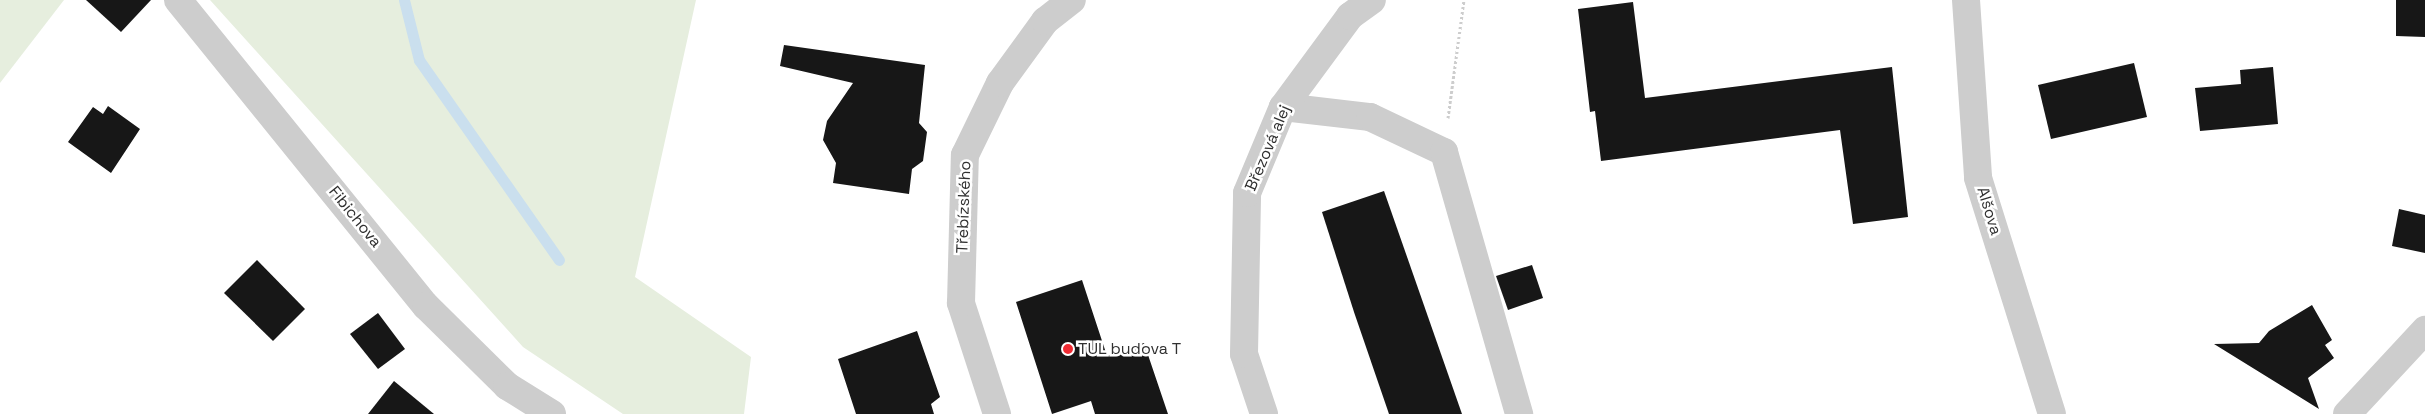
<!DOCTYPE html>
<meta charset="utf-8">
<style>
body{margin:0}
#map{position:relative;width:2425px;height:414px;overflow:hidden;background:#fff;font-family:"Space Grotesk",sans-serif}
div>[style]{position:absolute}
.green>*{inset:0;background:#e6eede}
.stream>*{height:11px;margin:-5.5px;padding:0 5.5px;transform-origin:5.5px;border-radius:5.5px;background:#cadfee}
.building>*{inset:0;background:#171717}
.path>*{height:3px;margin-top:-1.5px;transform-origin:0;background:repeating-linear-gradient(90deg,#cdcdcd 0 2.5px,transparent 0 5px)}
.minor>*{height:28px;margin:-14px;padding:0 14px;transform-origin:14px;border-radius:14px;background:#cdcdcd}
.dots>*{width:14px;height:14px;translate:-50% -50%;box-sizing:border-box;border:2px solid #fff;border-radius:50%}
span{translate:-50% -50%;white-space:nowrap;text-align:center;line-height:1.15;-webkit-text-stroke:5px #fff;paint-order:stroke}
.street-label{font-size:16px;color:#303030}
.poi-label{font-size:16px;color:#303030}
.left{translate:0 -50%;text-align:left}
</style>
<div id="map">
<div class="green">
<div style="clip-path:polygon(0 0,64px 0,0 83px)"></div>
<div style="clip-path:polygon(210px 0,696px 0,635px 277px,751px 357px,744px 414px,623px 414px,523px 347px)"></div>
</div>
<div class="stream">
<div style="left:404px;top:0;width:62px;rotate:76deg"></div>
<div style="left:419px;top:60px;width:244px;rotate:55deg"></div>
</div>
<div class="building">
<div style="clip-path:polygon(86px 0,151px 0,121px 32px)"></div>
<div style="clip-path:polygon(2396px 0,2425px 0,2425px 37px,2396px 36px)"></div>
<div style="clip-path:polygon(1633px 2px,1645px 98px,1892px 67px,1908px 217px,1853px 224px,1840px 130px,1601px 161px,1595px 111px,1590px 112px,1578px 9px)"></div>
<div style="clip-path:polygon(784px 45px,925px 65px,919px 123px,927px 132px,923px 161px,912px 169px,909px 194px,833px 183px,836px 163px,823px 140px,827px 121px,853px 83px,780px 66px)"></div>
<div style="clip-path:polygon(2134px 63px,2147px 117px,2051px 139px,2038px 85px)"></div>
<div style="clip-path:polygon(2273px 67px,2278px 124px,2200px 131px,2195px 88px,2241px 84px,2240px 70px)"></div>
<div style="clip-path:polygon(108px 106px,140px 129px,111px 173px,68px 142px,93px 107px,103px 114px)"></div>
<div style="clip-path:polygon(1384px 191px,1462px 414px,1389px 414px,1354px 312px,1322px 212px)"></div>
<div style="clip-path:polygon(2399px 209px,2425px 215px,2425px 253px,2392px 246px)"></div>
<div style="clip-path:polygon(257px 260px,305px 309px,273px 341px,224px 293px)"></div>
<div style="clip-path:polygon(1532px 265px,1543px 298px,1508px 310px,1496px 276px)"></div>
<div style="clip-path:polygon(1082px 280px,1107px 356px,1144px 343px,1168px 414px,1095px 414px,1091px 401px,1052px 414px,1016px 302px)"></div>
<div style="clip-path:polygon(2312px 305px,2332px 340px,2325px 345px,2334px 358px,2308px 378px,2319px 409px,2214px 344px,2259px 343px,2269px 331px)"></div>
<div style="clip-path:polygon(378px 313px,405px 349px,378px 369px,350px 334px)"></div>
<div style="clip-path:polygon(917px 331px,940px 397px,931px 404px,934px 414px,856px 414px,838px 359px)"></div>
<div style="clip-path:polygon(394px 381px,434px 414px,368px 414px)"></div>
</div>
<div class="path">
<div style="left:1448px;top:118px;width:119px;rotate:-82.3deg"></div>
</div>
<div class="minor">
<div style="left:178px;top:0;width:394px;rotate:51deg"></div>
<div style="left:426px;top:306px;width:114px;rotate:44.6deg"></div>
<div style="left:507px;top:386px;width:53px;rotate:31.9deg"></div>
<div style="left:1966px;top:0;width:178px;rotate:86.1deg"></div>
<div style="left:1978px;top:178px;width:247px;rotate:72.6deg"></div>
<div style="left:1283px;top:107px;width:88px;rotate:6.6deg"></div>
<div style="left:1370px;top:117px;width:82px;rotate:25.3deg"></div>
<div style="left:1444px;top:152px;width:273px;rotate:74deg"></div>
<div style="left:997px;top:414px;width:117px;rotate:-108deg"></div>
<div style="left:961px;top:303px;width:148px;rotate:-88.5deg"></div>
<div style="left:965px;top:155px;width:80px;rotate:-64.1deg"></div>
<div style="left:1000px;top:83px;width:77px;rotate:-54deg"></div>
<div style="left:1045px;top:21px;width:34px;rotate:-38deg"></div>
<div style="left:1264px;top:414px;width:63px;rotate:-108.4deg"></div>
<div style="left:1244px;top:354px;width:161px;rotate:-88.9deg"></div>
<div style="left:1247px;top:193px;width:93px;rotate:-67.3deg"></div>
<div style="left:1283px;top:107px;width:113px;rotate:-53.6deg"></div>
<div style="left:1350px;top:16px;width:27px;rotate:-36deg"></div>
<div style="left:2347px;top:414px;width:115px;rotate:-47.1deg"></div>
</div>
<div class="dots">
<div style="left:1068px;top:349px;background:#ef2b33"></div>
</div>
<div class="street-label">
<span style="left:1268px;top:148px;rotate:-67deg">Březová alej</span>
<span style="left:964px;top:207px;rotate:-88deg">Třebízského</span>
<span style="left:1989px;top:211px;rotate:73deg">Alšova</span>
<span style="left:355px;top:217px;rotate:51deg">Fibichova</span>
</div>
<div class="poi-label">
<span class="left" style="left:1078px;top:349px">TUL budova T</span>
</div>
</div>
